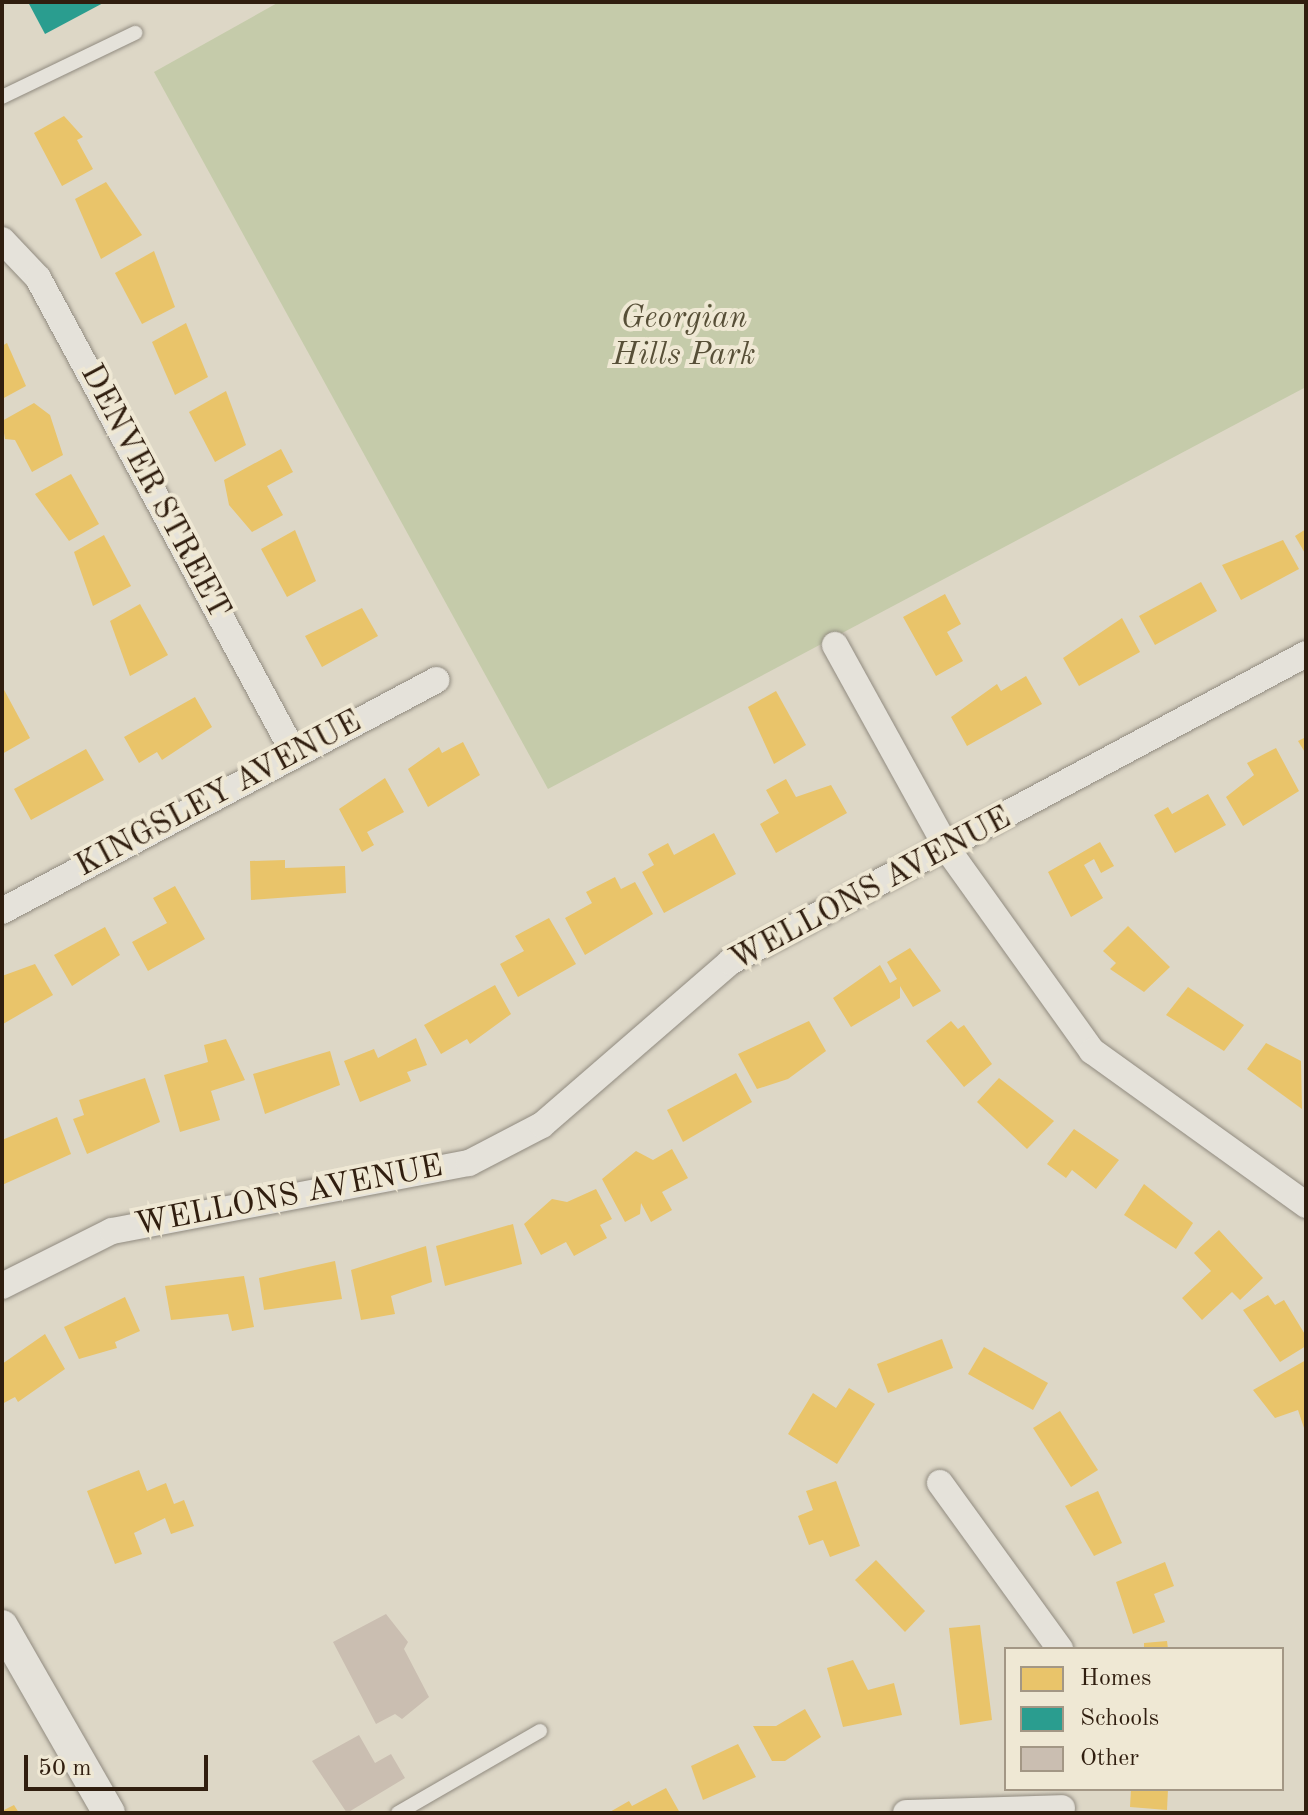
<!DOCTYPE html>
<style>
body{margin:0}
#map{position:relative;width:1308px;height:1815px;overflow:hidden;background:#ddd7c6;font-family:"Old Standard TT",serif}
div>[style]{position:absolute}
.green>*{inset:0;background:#c5cbaa}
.homes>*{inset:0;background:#e9c46a}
.schools>*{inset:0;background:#2a9d8f}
.building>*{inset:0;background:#cabeb1}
.roads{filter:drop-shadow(0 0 2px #918b80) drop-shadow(0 0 2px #918b80)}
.service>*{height:14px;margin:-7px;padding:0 7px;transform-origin:7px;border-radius:7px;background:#e5e2da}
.minor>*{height:26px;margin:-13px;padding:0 13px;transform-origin:13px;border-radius:13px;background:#e5e2da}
.tertiary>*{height:32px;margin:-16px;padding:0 16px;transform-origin:16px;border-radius:16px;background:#e5e2da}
span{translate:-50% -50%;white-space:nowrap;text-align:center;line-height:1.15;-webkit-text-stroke:8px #efe8d4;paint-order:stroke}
.park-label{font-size:32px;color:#574f37;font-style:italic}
.street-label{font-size:32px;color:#301e0f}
.frame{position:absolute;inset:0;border:4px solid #301e0f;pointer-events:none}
.legend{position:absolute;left:1004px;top:1647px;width:280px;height:144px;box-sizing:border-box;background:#efe8d4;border:2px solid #a39785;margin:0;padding:10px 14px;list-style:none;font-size:24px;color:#301e0f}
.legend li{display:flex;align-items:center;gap:16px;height:40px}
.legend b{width:40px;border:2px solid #a39785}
.scale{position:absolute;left:24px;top:1755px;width:184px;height:36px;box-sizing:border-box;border:4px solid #301e0f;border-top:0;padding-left:10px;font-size:24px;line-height:28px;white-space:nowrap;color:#301e0f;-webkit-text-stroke:6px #efe8d4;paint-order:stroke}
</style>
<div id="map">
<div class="green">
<div style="clip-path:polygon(279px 2px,1306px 2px,1306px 387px,548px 789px,154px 72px)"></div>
</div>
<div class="homes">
<div style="clip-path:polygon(64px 116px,83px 137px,77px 140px,93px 169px,62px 186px,34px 133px)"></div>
<div style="clip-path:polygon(106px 182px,142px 235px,101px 259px,75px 199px)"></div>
<div style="clip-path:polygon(154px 251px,175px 307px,142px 324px,115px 273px)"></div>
<div style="clip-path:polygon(186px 323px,208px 377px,175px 395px,152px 342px)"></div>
<div style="clip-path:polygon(7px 343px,26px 386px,2px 399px,2px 346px)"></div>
<div style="clip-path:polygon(226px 391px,246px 445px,215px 462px,189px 412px)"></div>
<div style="clip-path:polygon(34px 403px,50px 415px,63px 455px,32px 472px,15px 440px,5px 439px,2px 421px)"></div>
<div style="clip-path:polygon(281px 449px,293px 472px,267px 486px,283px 515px,252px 532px,229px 505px,224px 480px)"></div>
<div style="clip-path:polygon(71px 474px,99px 524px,69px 541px,35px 494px)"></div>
<div style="clip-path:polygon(1306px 529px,1306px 555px,1295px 536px)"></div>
<div style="clip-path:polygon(295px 530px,316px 581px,287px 597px,261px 549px)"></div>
<div style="clip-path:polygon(104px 535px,131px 586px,93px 606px,74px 552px)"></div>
<div style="clip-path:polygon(1283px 540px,1299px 569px,1241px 600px,1222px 565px)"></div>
<div style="clip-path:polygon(1201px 582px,1217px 611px,1155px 645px,1139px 616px)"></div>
<div style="clip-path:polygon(945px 594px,961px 624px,947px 632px,963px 661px,936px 676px,903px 617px)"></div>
<div style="clip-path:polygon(140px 604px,168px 655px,130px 676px,110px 621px)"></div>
<div style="clip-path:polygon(362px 608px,378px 636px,322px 667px,305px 636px)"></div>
<div style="clip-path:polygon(1122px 618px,1140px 652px,1079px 686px,1063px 658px)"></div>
<div style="clip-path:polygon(1026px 676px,1042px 704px,967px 746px,951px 717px,997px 684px,1001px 691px)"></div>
<div style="clip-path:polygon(2px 686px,30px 738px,2px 754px)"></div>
<div style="clip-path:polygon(776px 691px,806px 745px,774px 764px,748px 707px)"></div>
<div style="clip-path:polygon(195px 697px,212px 727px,162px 760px,157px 752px,139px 763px,124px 737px)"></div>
<div style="clip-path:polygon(1306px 737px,1306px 754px,1298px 741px)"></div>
<div style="clip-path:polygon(463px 742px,480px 775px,428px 807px,408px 769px,439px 747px,442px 753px)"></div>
<div style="clip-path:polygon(1276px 748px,1299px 791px,1243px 826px,1226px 797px,1254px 775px,1247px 763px)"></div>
<div style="clip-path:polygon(86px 749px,104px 780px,31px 820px,14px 789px)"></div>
<div style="clip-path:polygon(385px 778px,404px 812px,367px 832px,374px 845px,362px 852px,339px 809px)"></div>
<div style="clip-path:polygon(786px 779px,796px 797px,831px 785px,847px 813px,776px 853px,760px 824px,779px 813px,766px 790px)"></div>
<div style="clip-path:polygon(1208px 794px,1226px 825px,1175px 853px,1154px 815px,1168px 807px,1172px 814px)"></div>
<div style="clip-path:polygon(714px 833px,736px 874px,664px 913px,642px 872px,654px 865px,648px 854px,668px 843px,674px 855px)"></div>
<div style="clip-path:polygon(1100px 842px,1114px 866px,1101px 873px,1094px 859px,1084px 865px,1103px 898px,1071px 917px,1048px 872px)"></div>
<div style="clip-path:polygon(285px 860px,285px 868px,345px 866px,346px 893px,251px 900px,250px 861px)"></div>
<div style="clip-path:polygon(615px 877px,621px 889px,635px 882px,653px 914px,585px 955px,565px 918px,592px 903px,586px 892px)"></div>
<div style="clip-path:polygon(175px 886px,205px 939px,148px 971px,132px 942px,167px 923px,153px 898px)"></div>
<div style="clip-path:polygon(549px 918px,576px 964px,518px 997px,500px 964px,524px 951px,515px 936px)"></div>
<div style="clip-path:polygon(1128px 926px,1170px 967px,1144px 992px,1110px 969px,1116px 963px,1103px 951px)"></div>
<div style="clip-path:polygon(105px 927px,120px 955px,72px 986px,54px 955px)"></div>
<div style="clip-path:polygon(910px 948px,941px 991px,913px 1007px,900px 986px,900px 998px,851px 1027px,833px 998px,880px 965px,890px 983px,897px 979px,887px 962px)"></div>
<div style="clip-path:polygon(35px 964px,53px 995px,3px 1024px,2px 976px)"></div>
<div style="clip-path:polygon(495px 985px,511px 1014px,470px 1044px,467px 1039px,441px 1054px,424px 1025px)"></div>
<div style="clip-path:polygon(1188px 987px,1244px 1025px,1224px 1051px,1166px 1015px)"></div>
<div style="clip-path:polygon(809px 1021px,826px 1051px,788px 1079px,757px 1089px,738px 1054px)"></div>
<div style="clip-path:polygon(951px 1021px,958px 1029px,964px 1025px,992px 1064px,964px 1087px,926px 1041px)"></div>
<div style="clip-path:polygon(416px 1038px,427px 1065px,407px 1072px,411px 1081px,360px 1102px,344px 1061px,374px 1049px,378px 1058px)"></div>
<div style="clip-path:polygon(226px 1039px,245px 1080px,211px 1091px,220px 1120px,180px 1132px,164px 1075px,208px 1062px,204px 1045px)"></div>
<div style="clip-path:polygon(1266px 1043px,1301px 1061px,1302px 1109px,1247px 1069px)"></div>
<div style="clip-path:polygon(330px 1051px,340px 1085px,265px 1114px,253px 1074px)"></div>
<div style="clip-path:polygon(736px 1073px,752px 1102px,683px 1142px,667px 1110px)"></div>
<div style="clip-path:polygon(145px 1078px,160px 1122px,87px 1154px,73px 1119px,84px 1115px,79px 1100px)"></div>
<div style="clip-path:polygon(999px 1078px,1054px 1121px,1027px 1149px,977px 1102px)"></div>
<div style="clip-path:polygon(57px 1117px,71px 1154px,2px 1185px,2px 1140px)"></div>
<div style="clip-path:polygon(1074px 1129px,1119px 1160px,1096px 1189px,1072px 1170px,1066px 1178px,1047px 1164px)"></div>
<div style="clip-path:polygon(672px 1149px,688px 1178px,662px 1192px,672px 1210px,651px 1222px,641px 1203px,640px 1214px,625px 1222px,602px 1179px,636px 1151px,653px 1160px)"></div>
<div style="clip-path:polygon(1144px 1184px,1193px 1223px,1176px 1249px,1124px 1215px)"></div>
<div style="clip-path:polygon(596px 1189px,612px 1219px,600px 1225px,607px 1238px,574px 1256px,566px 1242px,541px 1255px,524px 1224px,552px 1199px,567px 1202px)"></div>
<div style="clip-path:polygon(513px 1224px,522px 1264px,445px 1286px,436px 1246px)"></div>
<div style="clip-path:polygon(1219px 1230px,1263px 1278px,1240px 1300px,1232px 1292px,1202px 1320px,1182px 1298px,1211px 1271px,1194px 1253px)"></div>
<div style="clip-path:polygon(426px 1246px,432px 1282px,391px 1296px,395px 1314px,361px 1320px,351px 1270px)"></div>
<div style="clip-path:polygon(335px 1261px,342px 1299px,264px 1310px,259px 1278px)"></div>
<div style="clip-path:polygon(244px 1276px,254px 1327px,232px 1331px,228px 1314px,171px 1320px,165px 1286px)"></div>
<div style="clip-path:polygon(1268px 1295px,1275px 1305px,1284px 1300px,1306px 1336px,1306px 1346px,1280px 1362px,1243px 1310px)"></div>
<div style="clip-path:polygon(125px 1297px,140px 1331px,115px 1342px,117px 1348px,79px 1359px,64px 1327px)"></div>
<div style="clip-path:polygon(45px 1334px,65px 1369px,18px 1402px,15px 1397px,2px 1404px,2px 1364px)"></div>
<div style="clip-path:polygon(942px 1339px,953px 1368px,888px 1393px,877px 1364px)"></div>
<div style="clip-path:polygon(984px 1347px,1048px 1383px,1033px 1410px,968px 1374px)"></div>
<div style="clip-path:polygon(1306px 1360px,1306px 1434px,1298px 1410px,1275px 1418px,1253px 1390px)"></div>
<div style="clip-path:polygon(849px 1388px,875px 1404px,837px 1464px,788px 1434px,813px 1393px,836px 1408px)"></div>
<div style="clip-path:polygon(1060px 1411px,1098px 1470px,1071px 1487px,1033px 1428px)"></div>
<div style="clip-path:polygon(139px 1470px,147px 1491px,166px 1483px,174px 1504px,184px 1500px,194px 1526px,171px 1534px,165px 1518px,159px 1521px,134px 1533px,142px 1554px,115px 1564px,87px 1491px)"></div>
<div style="clip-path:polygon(836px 1481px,860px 1546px,830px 1557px,823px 1540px,809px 1545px,798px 1516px,813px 1510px,806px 1491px)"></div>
<div style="clip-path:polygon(1098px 1491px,1122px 1543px,1094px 1556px,1065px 1506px)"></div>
<div style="clip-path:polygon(876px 1560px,925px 1611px,905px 1632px,855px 1580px)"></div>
<div style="clip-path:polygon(1165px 1562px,1174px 1586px,1154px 1594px,1165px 1622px,1133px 1634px,1116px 1582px)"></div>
<div style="clip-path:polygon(980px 1625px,992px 1720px,960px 1725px,949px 1628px)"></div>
<div style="clip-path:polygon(1167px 1641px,1168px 1649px,1144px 1649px,1144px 1643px)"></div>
<div style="clip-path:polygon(853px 1660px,868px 1690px,894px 1683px,902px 1715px,843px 1727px,827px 1668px)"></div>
<div style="clip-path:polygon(805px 1709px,821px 1737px,785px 1761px,772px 1761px,753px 1726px,776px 1726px)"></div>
<div style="clip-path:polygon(738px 1744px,756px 1777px,703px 1800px,691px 1766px)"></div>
<div style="clip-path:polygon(666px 1788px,680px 1813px,608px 1813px,629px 1801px,632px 1806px)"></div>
<div style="clip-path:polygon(1131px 1789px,1168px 1789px,1167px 1810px,1130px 1807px)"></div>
<div style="clip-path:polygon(14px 1805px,19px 1813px,2px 1813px,2px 1811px)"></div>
</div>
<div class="schools">
<div style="clip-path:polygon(28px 2px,105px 2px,45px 34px)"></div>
</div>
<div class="building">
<div style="clip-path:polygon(386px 1614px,408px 1642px,404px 1649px,429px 1697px,402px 1719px,395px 1714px,376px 1724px,333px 1642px)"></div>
<div style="clip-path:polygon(359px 1735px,375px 1763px,391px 1754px,405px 1778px,347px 1813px,312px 1761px)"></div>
</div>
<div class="roads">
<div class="service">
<div style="left:2px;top:97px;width:148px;rotate:-25.7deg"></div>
<div style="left:398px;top:1813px;width:164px;rotate:-30deg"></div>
</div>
<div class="minor">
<div style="left:2px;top:240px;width:52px;rotate:46.5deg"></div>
<div style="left:38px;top:278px;width:540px;rotate:61.68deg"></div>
<div style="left:835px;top:645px;width:234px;rotate:61.1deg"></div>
<div style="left:948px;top:850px;width:247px;rotate:54.4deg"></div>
<div style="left:1092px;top:1051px;width:264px;rotate:35.7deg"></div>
<div style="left:2px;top:911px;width:492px;rotate:-28deg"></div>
<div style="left:2px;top:1286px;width:123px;rotate:-26.6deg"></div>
<div style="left:112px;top:1231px;width:363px;rotate:-10.8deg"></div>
<div style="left:469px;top:1163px;width:82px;rotate:-27.5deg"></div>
<div style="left:542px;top:1125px;width:249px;rotate:-40.9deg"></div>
<div style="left:730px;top:962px;width:653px;rotate:-28.13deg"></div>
<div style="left:940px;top:1483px;width:205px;rotate:54.1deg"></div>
<div style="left:906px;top:1813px;width:156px;rotate:-1.8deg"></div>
</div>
<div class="tertiary">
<div style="left:2px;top:1626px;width:215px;rotate:60.2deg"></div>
</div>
</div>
<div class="park-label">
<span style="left:684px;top:338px">Georgian<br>Hills Park</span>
</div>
<div class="street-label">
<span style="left:154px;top:492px;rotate:62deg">DENVER STREET</span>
<span style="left:219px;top:795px;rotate:-28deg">KINGSLEY AVENUE</span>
<span style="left:871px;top:890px;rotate:-28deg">WELLONS AVENUE</span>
<span style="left:289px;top:1197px;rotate:-11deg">WELLONS AVENUE</span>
</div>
<div class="frame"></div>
<ul class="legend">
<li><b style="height:22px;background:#e9c46a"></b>Homes</li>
<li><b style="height:22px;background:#2a9d8f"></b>Schools</li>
<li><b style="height:22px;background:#cabeb1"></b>Other</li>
</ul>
<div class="scale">50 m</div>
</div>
